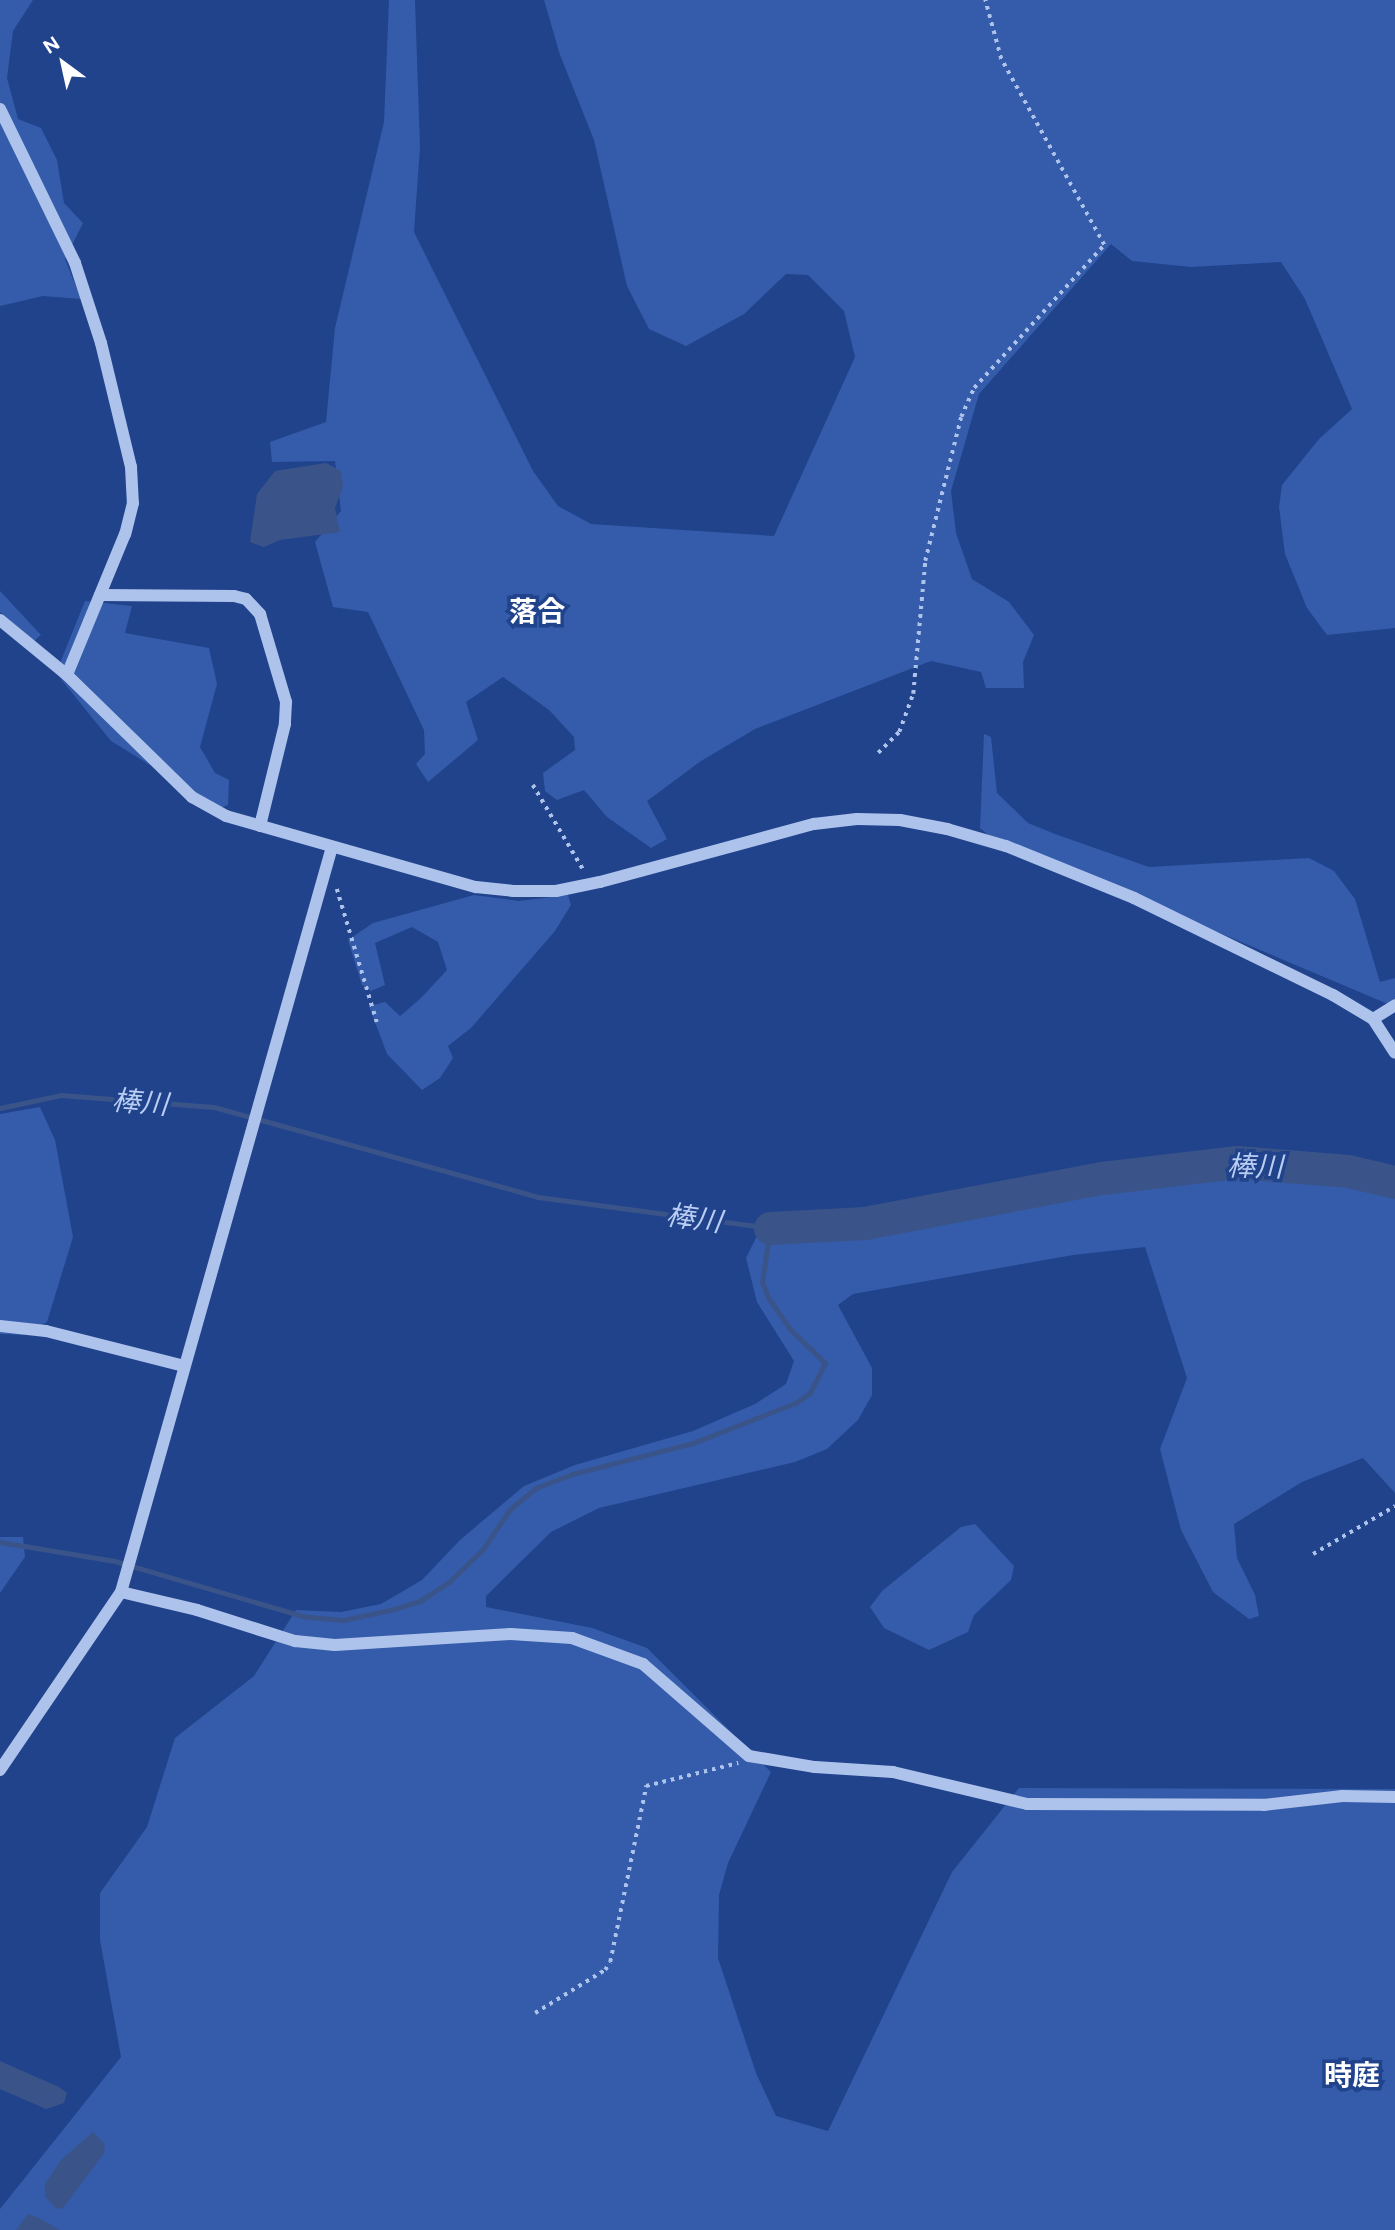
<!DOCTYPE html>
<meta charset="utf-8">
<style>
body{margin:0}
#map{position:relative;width:1395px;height:2230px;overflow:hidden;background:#20438c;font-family:Figtree,"Noto Sans JP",sans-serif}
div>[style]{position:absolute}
.green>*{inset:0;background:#345caa}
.water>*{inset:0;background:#3a5489}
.stream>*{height:5px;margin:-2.5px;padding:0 2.5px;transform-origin:2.5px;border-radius:2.5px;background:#3a5489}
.river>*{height:33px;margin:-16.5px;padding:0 16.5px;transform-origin:16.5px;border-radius:16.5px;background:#3a5489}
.path>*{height:3.5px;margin-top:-1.75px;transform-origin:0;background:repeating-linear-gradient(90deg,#aec3ec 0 3.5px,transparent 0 8.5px)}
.minor>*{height:12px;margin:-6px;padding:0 6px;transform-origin:6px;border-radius:6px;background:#aec3ec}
span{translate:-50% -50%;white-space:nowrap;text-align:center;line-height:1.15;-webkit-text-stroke:7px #20438c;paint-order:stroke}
.neighbourhood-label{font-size:28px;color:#fff;font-weight:700}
.water-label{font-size:28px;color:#bacef3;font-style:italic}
.north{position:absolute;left:28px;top:28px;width:70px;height:70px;-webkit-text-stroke:5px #20438c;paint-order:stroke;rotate:327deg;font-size:19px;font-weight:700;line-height:28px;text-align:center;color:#fff}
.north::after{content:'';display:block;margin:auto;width:24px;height:32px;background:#fff;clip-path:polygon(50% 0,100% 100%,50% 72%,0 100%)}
</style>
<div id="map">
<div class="green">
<div style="clip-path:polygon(0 0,33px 0,13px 31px,7px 78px,18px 119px,41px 128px,57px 160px,64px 203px,83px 223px,65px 259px,81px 299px,43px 296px,0 306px)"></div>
<div style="clip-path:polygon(389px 0,415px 0,420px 147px,414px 232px,533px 471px,558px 506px,591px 524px,774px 536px,855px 357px,844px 311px,808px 275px,786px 274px,744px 314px,686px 346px,649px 329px,627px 286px,594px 140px,560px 55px,544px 0,1395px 0,1395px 628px,1327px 635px,1307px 608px,1285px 554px,1279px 507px,1282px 485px,1319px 439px,1352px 409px,1305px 299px,1281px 262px,1191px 267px,1132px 261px,1111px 244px,979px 394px,951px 491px,956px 533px,972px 579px,1009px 602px,1034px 635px,1023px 662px,1024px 688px,986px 688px,981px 672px,931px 661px,755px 729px,701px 761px,647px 801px,667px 839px,651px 848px,607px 817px,584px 790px,557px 800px,545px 791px,543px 773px,575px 750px,574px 737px,549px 710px,503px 677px,466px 702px,478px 740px,428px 782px,416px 764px,425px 754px,424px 730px,368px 612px,333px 607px,315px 542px,341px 511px,335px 461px,272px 462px,270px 442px,326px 422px,335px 328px,384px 122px)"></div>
<div style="clip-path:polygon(0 591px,41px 635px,34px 641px,0 612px)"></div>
<div style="clip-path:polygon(85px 601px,132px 606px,125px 633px,209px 648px,217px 684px,200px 747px,215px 773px,229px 780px,228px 805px,220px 808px,111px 741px,56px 673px)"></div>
<div style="clip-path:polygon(984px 734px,991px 737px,997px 793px,1028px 823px,1055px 834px,1149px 867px,1309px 858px,1334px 871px,1355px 899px,1380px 982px,1395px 978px,1395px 1007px,988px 835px,980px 828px)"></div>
<div style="clip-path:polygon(474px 895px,519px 901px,568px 895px,571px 905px,555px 931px,471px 1028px,448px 1046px,453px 1058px,440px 1078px,422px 1090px,387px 1054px,369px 1006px,385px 1002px,400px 1016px,421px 998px,447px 970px,438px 942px,412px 927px,375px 943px,385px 985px,371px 991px,362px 985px,348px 940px,373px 923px)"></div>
<div style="clip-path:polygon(40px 1107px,55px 1140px,73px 1237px,47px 1322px,23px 1335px,0 1334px,0 1114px)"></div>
<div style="clip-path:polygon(1175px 1158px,1296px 1160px,1395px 1170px,1395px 1493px,1363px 1458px,1302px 1482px,1234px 1524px,1237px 1558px,1255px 1595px,1259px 1616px,1249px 1619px,1213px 1592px,1181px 1530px,1160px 1449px,1187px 1378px,1145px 1247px,1073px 1255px,853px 1294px,838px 1305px,872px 1368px,872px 1395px,858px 1420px,827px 1449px,795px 1462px,599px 1508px,551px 1532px,486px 1596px,486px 1607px,592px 1628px,647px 1648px,771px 1772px,728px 1863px,719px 1895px,718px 1958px,756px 2073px,776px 2116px,828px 2131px,952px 1872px,1019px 1788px,1395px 1789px,1395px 2230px,0 2230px,0 2209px,121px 2057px,100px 1940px,100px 1893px,147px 1827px,175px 1738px,254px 1676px,296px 1610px,341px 1612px,381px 1604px,422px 1580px,460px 1540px,524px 1486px,575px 1465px,693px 1431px,755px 1404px,786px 1384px,794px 1361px,757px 1302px,746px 1258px,758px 1234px,770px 1223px,931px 1203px,1118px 1164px)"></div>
<div style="clip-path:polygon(975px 1524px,1014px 1566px,1011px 1580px,974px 1615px,968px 1632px,929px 1650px,884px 1628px,870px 1607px,882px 1591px,961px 1527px)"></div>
<div style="clip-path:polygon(0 1537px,23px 1537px,25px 1557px,0 1593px)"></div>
</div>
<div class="water">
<div style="clip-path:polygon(326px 463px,341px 471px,343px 487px,335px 508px,340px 532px,280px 540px,264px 547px,250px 542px,257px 494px,275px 471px)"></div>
<div style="clip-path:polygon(0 2061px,59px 2087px,67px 2093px,64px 2103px,46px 2109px,0 2089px)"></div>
<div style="clip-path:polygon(93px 2132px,104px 2143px,105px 2152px,63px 2208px,57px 2209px,45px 2197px,45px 2184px,61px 2160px)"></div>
<div style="clip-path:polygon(28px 2214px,41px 2219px,60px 2230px,16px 2230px)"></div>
</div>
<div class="stream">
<div style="left:0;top:1108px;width:62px;rotate:-12deg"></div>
<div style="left:61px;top:1095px;width:153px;rotate:4.5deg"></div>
<div style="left:214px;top:1107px;width:336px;rotate:15.5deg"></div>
<div style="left:538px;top:1197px;width:234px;rotate:7.6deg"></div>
<div style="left:770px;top:1228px;width:55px;rotate:98.4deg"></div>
<div style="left:762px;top:1282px;width:18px;rotate:68deg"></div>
<div style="left:769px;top:1299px;width:37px;rotate:55deg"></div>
<div style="left:790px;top:1329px;width:49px;rotate:44.2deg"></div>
<div style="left:825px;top:1363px;width:34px;rotate:117deg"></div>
<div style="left:810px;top:1393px;width:18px;rotate:146deg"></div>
<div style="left:795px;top:1403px;width:110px;rotate:158.6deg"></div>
<div style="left:693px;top:1443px;width:125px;rotate:165.6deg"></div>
<div style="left:572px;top:1474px;width:39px;rotate:159deg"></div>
<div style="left:536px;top:1488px;width:33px;rotate:141deg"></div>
<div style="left:510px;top:1509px;width:48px;rotate:124deg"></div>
<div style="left:483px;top:1549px;width:47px;rotate:135.9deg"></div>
<div style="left:449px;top:1582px;width:35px;rotate:147deg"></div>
<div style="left:420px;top:1601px;width:31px;rotate:163deg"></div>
<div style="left:390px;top:1610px;width:48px;rotate:168deg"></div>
<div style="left:343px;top:1620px;width:37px;rotate:-175deg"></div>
<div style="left:306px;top:1617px;width:199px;rotate:-163.7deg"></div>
<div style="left:115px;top:1561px;width:117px;rotate:-170.6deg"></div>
</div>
<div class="river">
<div style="left:770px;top:1228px;width:95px;rotate:-3deg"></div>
<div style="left:865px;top:1223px;width:241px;rotate:-10.8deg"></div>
<div style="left:1102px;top:1178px;width:136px;rotate:-6.8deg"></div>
<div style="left:1237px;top:1162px;width:111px;rotate:4.6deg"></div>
<div style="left:1348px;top:1171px;width:48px;rotate:13.2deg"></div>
</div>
<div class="path">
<div style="left:878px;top:753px;width:30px;rotate:-45deg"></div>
<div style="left:899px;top:732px;width:40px;rotate:-69.8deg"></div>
<div style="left:913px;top:694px;width:134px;rotate:-84.8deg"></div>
<div style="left:925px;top:561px;width:148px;rotate:-76deg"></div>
<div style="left:961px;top:417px;width:32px;rotate:-66deg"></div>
<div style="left:974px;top:388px;width:193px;rotate:-47.7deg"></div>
<div style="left:1104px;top:245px;width:213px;rotate:-119deg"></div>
<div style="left:1001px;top:59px;width:61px;rotate:-105.2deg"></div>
<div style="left:533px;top:785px;width:100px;rotate:59.3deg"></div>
<div style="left:337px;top:889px;width:139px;rotate:73.3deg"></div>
<div style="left:1313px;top:1554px;width:95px;rotate:-30.3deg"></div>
<div style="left:535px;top:2013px;width:82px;rotate:-31.6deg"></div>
<div style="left:605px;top:1970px;width:9px;rotate:-58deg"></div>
<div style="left:610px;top:1962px;width:180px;rotate:-78.4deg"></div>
<div style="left:646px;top:1786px;width:95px;rotate:-14deg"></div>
</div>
<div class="minor">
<div style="left:0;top:109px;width:171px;rotate:64deg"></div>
<div style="left:75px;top:263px;width:84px;rotate:72deg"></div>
<div style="left:101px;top:343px;width:128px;rotate:76.4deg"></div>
<div style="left:131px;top:467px;width:36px;rotate:87deg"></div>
<div style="left:133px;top:503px;width:32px;rotate:104deg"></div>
<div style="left:125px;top:534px;width:152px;rotate:112.4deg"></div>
<div style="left:100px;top:595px;width:134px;rotate:0.4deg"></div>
<div style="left:234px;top:596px;width:12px;rotate:14deg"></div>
<div style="left:246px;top:599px;width:21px;rotate:47deg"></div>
<div style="left:260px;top:614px;width:92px;rotate:73.5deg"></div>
<div style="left:286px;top:702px;width:22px;rotate:93deg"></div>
<div style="left:285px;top:724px;width:105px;rotate:103.8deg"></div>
<div style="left:0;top:620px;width:87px;rotate:39.4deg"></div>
<div style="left:67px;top:675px;width:175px;rotate:44.3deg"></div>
<div style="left:192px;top:797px;width:39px;rotate:29deg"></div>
<div style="left:226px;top:816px;width:260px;rotate:15.9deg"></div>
<div style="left:476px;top:887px;width:37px;rotate:6deg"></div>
<div style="left:513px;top:891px;width:43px"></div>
<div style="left:556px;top:891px;width:45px;rotate:-11.6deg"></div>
<div style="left:600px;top:882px;width:222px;rotate:-15.2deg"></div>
<div style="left:814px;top:824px;width:43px;rotate:-6.6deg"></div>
<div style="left:857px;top:819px;width:43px;rotate:1.3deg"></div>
<div style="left:900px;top:820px;width:48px;rotate:10.8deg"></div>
<div style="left:947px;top:829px;width:61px;rotate:16.1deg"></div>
<div style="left:1006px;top:846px;width:138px;rotate:22.1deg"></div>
<div style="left:1134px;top:898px;width:221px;rotate:26deg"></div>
<div style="left:1333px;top:995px;width:47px;rotate:31deg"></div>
<div style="left:1373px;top:1019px;width:40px;rotate:57.1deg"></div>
<div style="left:1373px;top:1019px;width:26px;rotate:-32deg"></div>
<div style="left:0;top:1326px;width:46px;rotate:6.2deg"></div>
<div style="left:46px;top:1331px;width:142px;rotate:14.2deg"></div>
<div style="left:121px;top:1592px;width:78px;rotate:13.3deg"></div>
<div style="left:197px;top:1610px;width:103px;rotate:17.6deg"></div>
<div style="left:295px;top:1641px;width:40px;rotate:5.7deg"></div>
<div style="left:335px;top:1645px;width:176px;rotate:-3.6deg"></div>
<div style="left:511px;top:1634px;width:61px;rotate:3.8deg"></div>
<div style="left:572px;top:1638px;width:76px;rotate:20.1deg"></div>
<div style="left:643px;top:1664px;width:140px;rotate:41deg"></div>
<div style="left:749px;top:1756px;width:67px;rotate:9.5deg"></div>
<div style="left:815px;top:1767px;width:78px;rotate:3.7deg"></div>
<div style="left:893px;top:1772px;width:138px;rotate:13.4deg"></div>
<div style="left:1027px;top:1804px;width:237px;rotate:0.2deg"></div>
<div style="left:1264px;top:1805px;width:79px;rotate:-6.6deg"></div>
<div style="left:1342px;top:1796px;width:53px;rotate:1.1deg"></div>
<div style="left:0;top:1770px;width:215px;rotate:-55.8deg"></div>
<div style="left:121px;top:1592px;width:774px;rotate:-74.19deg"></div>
</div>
<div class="neighbourhood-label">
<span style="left:537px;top:611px">落合</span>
<span style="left:1352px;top:2075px">時庭</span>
</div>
<div class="water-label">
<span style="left:140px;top:1102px;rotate:5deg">棒川</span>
<span style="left:1255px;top:1166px;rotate:1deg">棒川</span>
<span style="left:694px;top:1218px;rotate:8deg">棒川</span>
</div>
<div class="north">N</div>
</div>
